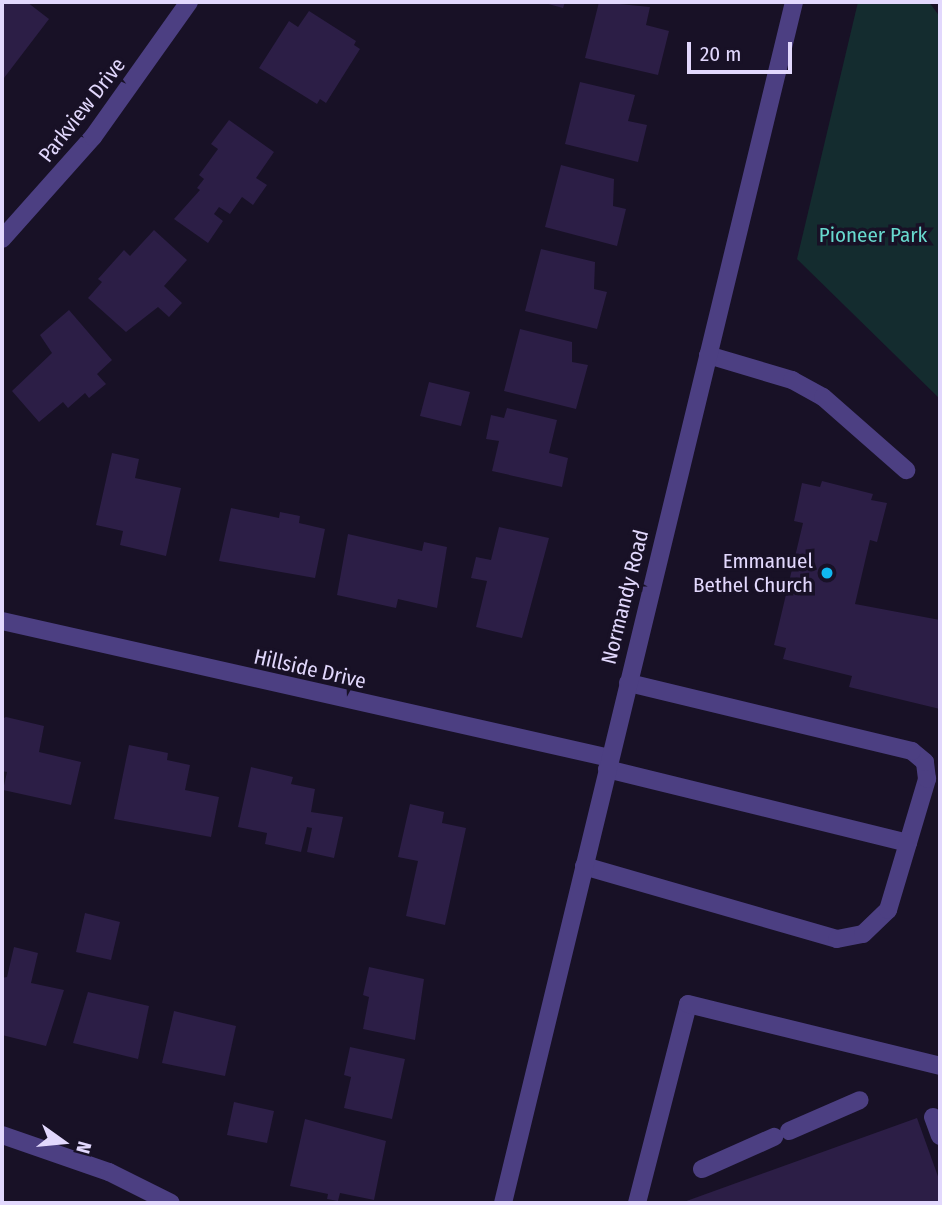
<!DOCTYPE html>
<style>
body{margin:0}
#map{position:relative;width:942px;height:1205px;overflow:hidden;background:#181126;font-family:"Fira Sans Condensed",sans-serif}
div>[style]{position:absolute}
.green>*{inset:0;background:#142c2f}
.building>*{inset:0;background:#2c1e46}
.minor>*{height:18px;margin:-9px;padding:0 9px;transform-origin:9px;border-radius:9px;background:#4c3f82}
.dots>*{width:19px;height:19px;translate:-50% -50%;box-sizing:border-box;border:4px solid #181126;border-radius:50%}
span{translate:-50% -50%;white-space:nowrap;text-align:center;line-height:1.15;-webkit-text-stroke:7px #181126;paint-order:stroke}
.street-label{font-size:21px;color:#e2d8fd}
.park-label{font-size:21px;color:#68d9ce}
.poi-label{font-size:21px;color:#e2d8fd}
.right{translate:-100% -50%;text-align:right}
.frame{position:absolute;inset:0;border:4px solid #e2d8fd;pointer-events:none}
.north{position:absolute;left:28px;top:1107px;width:70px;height:70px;-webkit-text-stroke:5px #181126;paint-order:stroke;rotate:105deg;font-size:19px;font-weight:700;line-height:28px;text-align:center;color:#e2d8fd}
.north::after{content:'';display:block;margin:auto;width:24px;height:32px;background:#e2d8fd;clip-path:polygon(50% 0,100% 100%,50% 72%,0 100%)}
.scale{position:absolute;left:687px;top:42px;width:105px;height:32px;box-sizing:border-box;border:4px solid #e2d8fd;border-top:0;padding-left:9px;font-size:21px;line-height:24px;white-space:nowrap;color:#e2d8fd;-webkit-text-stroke:5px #181126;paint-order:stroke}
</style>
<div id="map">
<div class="green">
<div style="clip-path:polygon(858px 2px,929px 2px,940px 17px,940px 399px,797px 259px)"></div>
</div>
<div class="building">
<div style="clip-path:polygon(2px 2px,27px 2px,49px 19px,4px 78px)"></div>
<div style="clip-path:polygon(541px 2px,565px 2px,563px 8px)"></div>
<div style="clip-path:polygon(599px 2px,650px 7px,646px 25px,669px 31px,658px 75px,585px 58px)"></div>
<div style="clip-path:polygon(309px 11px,356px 41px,354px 45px,360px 49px,326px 103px,320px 99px,317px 104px,259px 68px,289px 21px,298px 27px)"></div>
<div style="clip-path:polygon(580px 82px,635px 95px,628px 121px,647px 125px,638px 162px,565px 144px)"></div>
<div style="clip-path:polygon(229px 120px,274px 152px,256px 178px,267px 185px,253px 205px,242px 197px,230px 214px,219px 207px,214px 214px,223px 221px,208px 243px,174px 219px,200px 190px,197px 188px,204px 179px,199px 175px,218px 149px,211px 144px)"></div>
<div style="clip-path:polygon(561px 165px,614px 179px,613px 206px,626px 209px,617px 246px,545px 227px)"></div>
<div style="clip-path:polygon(154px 230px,187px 260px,164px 286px,182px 303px,169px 317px,158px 307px,126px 332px,88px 298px,102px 282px,98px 279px,124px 250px,130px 256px)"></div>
<div style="clip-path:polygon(541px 249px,595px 262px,594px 289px,607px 292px,597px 329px,525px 311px)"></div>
<div style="clip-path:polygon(69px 310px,112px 360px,97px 374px,106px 384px,89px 398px,85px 393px,68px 408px,63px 402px,39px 422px,12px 391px,52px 353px,40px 335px)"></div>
<div style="clip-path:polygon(520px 329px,572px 342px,572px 362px,588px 365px,576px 409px,504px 391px)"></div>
<div style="clip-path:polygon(429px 382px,470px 392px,461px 426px,420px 416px)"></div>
<div style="clip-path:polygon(507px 408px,557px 420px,549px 453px,568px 458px,562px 487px,492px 471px,499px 441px,486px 439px,491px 415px,504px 418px)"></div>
<div style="clip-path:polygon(112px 453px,139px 459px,135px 478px,181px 488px,166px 556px,120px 545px,123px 531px,96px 525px)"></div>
<div style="clip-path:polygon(822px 481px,873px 494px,871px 500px,887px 503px,877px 542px,870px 540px,855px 604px,940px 620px,940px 709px,849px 687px,852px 676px,783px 659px,786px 648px,774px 645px,803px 523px,794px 521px,802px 483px,820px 487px)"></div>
<div style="clip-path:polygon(231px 508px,279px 518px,280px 512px,300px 516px,299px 523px,325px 529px,315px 578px,219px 561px)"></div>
<div style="clip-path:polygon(499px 527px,549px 538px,522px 638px,476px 627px,487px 581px,471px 578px,476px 557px,491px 560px)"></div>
<div style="clip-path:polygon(348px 534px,422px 551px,424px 542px,447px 547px,437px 608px,398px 599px,396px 608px,337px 595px)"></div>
<div style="clip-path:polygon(6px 717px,44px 726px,39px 752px,81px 762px,71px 805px,3px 790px,7px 772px,2px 771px,2px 719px)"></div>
<div style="clip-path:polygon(129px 745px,168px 753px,167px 760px,190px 765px,185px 790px,219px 797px,211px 837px,114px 819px)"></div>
<div style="clip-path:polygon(251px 767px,293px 777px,291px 784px,315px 789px,311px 812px,343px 817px,334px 858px,307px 852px,312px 828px,307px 827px,301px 852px,265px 844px,267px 833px,238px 827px)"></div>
<div style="clip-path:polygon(410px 804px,444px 812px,442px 823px,466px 828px,445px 925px,406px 916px,418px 861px,398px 857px)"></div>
<div style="clip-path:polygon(85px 913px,120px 922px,111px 960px,76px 952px)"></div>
<div style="clip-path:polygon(14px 947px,38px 953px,31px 983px,64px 990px,46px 1046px,2px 1035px,2px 978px,7px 977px)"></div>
<div style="clip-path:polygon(369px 967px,424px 979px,415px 1040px,363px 1029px,369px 997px,363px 995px)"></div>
<div style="clip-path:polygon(88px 992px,149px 1006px,138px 1059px,73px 1043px)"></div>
<div style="clip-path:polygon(174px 1011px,236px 1026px,225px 1076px,162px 1063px)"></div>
<div style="clip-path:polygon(350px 1047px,405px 1059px,392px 1119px,344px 1108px,351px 1077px,344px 1075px)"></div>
<div style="clip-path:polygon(234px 1102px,274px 1111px,267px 1143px,227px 1135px)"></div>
<div style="clip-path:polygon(917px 1118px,940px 1182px,940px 1203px,681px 1203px)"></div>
<div style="clip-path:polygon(305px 1119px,386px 1141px,374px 1200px,340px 1193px,338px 1201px,327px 1199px,328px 1194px,290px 1186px)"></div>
</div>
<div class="minor">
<div style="left:2px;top:239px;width:137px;rotate:-48.3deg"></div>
<div style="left:93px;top:137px;width:166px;rotate:-54.6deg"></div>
<div style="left:708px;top:355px;width:88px;rotate:16.6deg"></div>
<div style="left:792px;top:380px;width:35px;rotate:29deg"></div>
<div style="left:823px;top:397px;width:111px;rotate:41.3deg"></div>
<div style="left:2px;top:621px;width:623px;rotate:12.7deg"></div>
<div style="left:607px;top:769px;width:310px;rotate:13.8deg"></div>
<div style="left:584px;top:866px;width:263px;rotate:16.1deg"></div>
<div style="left:837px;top:939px;width:26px;rotate:-11deg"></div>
<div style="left:863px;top:934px;width:35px;rotate:-44deg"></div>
<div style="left:888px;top:910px;width:137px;rotate:-73.4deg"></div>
<div style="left:927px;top:779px;width:17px;rotate:-97deg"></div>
<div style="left:925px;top:762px;width:17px;rotate:-140deg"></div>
<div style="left:912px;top:751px;width:292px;rotate:-166.5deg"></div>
<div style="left:933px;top:1117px;width:20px;rotate:70deg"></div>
<div style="left:789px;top:1131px;width:77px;rotate:-23.6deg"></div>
<div style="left:2px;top:1135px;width:113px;rotate:19.1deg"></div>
<div style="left:109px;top:1172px;width:69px;rotate:26.6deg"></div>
<div style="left:702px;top:1169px;width:79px;rotate:-24deg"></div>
<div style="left:503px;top:1203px;width:1236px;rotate:-76.38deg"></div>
<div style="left:637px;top:1203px;width:205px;rotate:-75.6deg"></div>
<div style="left:688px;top:1004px;width:260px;rotate:13.8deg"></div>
</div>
<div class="dots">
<div style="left:827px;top:573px;background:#10b8f0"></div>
</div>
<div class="street-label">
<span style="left:82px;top:110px;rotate:-52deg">Parkview Drive</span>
<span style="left:625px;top:597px;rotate:-76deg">Normandy Road</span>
<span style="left:310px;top:669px;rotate:13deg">Hillside Drive</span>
</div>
<div class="park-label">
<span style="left:873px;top:235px">Pioneer Park</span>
</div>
<div class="poi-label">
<span class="right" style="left:813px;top:573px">Emmanuel<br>Bethel Church</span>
</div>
<div class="frame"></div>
<div class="north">N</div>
<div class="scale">20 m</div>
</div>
